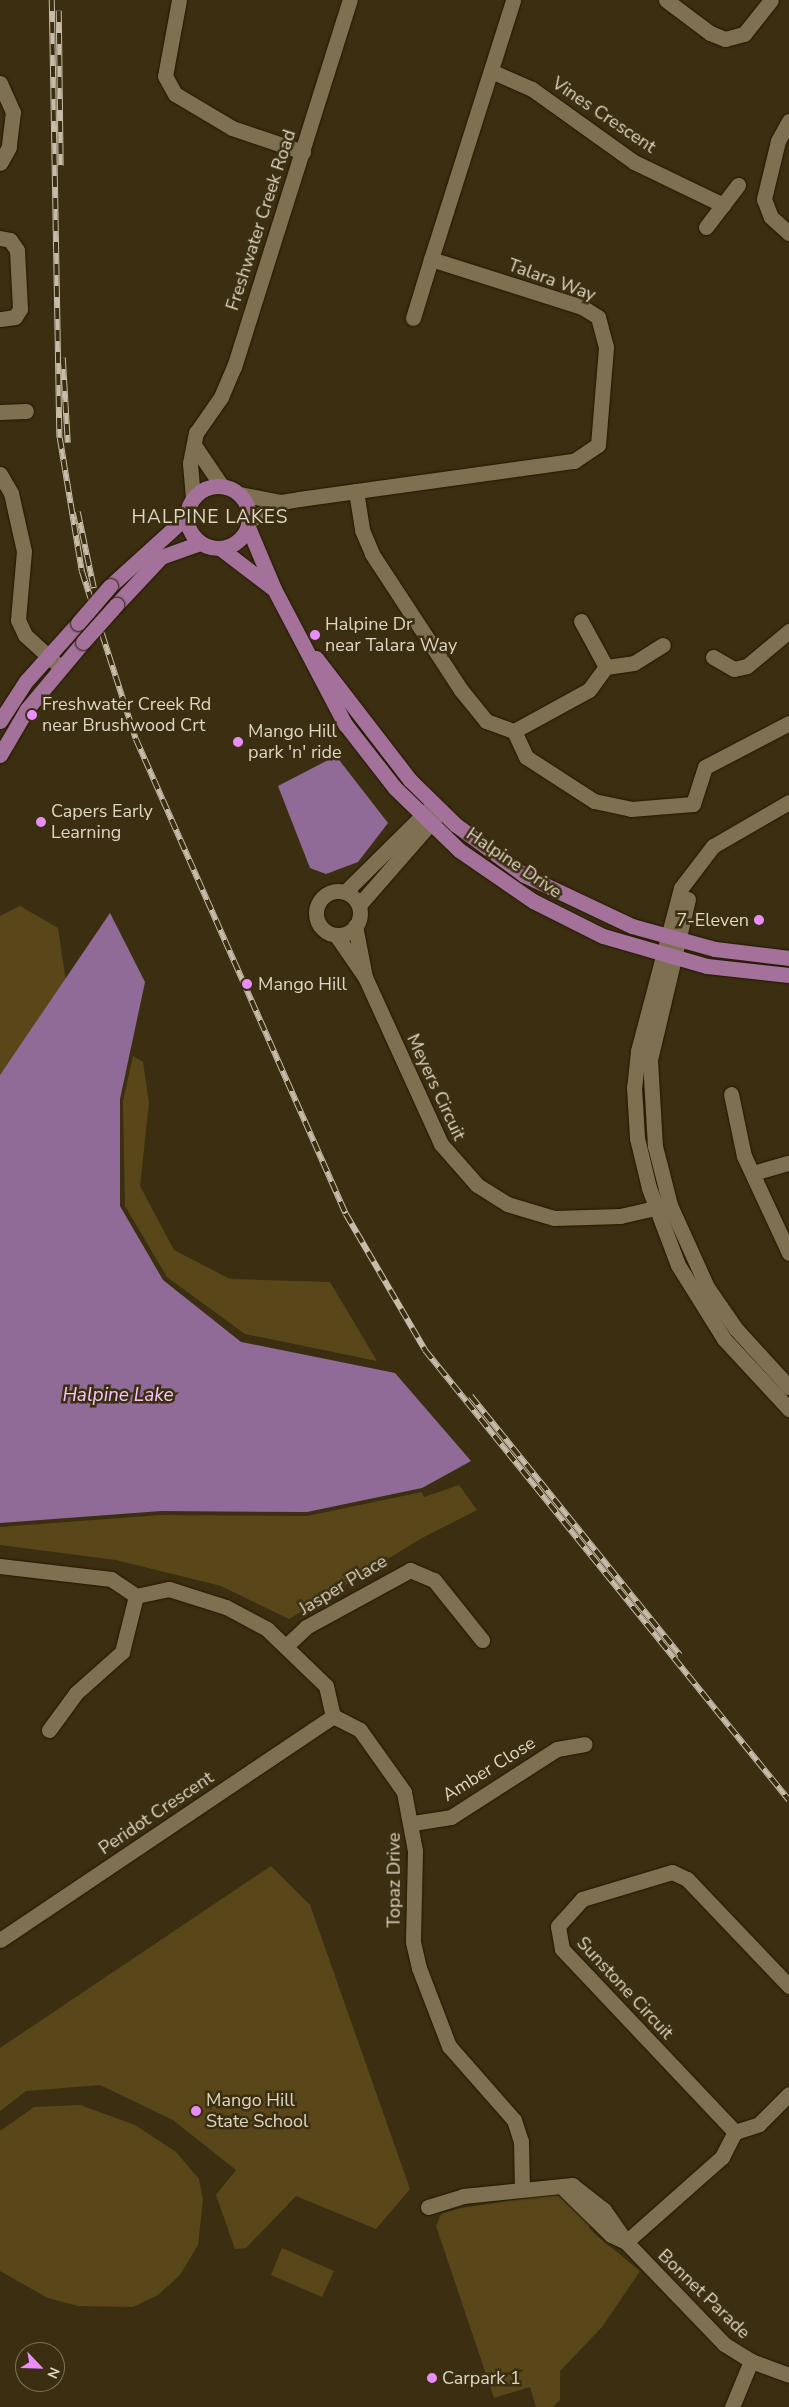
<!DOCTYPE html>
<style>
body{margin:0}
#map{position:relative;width:789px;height:2407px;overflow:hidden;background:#3c2f11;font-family:"Nunito Sans",sans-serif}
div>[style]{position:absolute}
.green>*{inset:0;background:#59471a}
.water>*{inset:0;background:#916b98}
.roads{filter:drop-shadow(0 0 1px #231700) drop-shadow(0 0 1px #231700)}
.minor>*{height:15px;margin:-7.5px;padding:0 7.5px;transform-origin:7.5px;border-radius:7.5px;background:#7e7051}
.minor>.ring{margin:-7.5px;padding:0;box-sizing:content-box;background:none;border:15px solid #7e7051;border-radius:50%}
.major>*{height:15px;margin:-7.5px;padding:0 7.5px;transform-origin:7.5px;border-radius:7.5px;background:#a37199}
.major>.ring{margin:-7.5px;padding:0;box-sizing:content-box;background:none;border:15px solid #a37199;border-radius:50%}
.rail>*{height:5.5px;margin-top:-2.75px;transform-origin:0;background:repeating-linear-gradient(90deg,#3c2f11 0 11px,#c5bda9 0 22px);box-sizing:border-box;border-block:1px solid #c5bda9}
.bridges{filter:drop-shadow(0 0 1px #231700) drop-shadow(0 0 1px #231700)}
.major-bridge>*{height:15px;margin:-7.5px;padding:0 7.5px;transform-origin:7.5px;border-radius:7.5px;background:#a37199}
.dots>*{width:14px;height:14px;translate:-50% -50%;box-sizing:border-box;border:2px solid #3c2f11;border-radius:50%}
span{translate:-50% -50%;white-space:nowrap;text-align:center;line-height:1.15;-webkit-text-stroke:5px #3c2f11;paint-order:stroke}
.street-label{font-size:18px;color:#ded7c5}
.poi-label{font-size:18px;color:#ded7c5}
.left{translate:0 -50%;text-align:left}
.right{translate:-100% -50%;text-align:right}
.neighbourhood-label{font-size:19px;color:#ded7c5;letter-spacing:1px}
.water-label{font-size:19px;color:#f6c7ff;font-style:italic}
.north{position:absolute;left:15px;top:2342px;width:50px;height:50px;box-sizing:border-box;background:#3c2f11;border:1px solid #7d7259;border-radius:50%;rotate:114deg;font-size:14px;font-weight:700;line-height:20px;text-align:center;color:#ded7c5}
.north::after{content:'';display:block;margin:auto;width:18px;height:22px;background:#ea8dfc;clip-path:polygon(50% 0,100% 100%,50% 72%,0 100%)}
</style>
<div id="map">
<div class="green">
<div style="clip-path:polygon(20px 906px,58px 928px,66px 982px,0 1075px,0 916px)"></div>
<div style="clip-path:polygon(133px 1056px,143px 1062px,149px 1103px,140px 1186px,174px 1250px,230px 1279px,330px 1282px,377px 1361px,245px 1334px,167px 1277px,125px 1206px,123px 1101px)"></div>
<div style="clip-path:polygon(459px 1485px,477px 1510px,422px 1538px,289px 1619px,221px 1586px,116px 1560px,0 1545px,0 1527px,161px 1515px,307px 1516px,422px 1492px,424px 1497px)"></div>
<div style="clip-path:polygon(271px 1866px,310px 1905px,410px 2189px,376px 2229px,296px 2196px,246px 2248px,235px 2249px,216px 2195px,236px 2170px,173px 2120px,100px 2085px,26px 2091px,0 2111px,0 2048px)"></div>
<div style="clip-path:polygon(80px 2105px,135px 2125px,176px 2152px,199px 2179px,203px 2200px,198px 2245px,180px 2275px,158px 2295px,133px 2307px,78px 2306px,48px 2298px,0 2271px,0 2131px,34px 2107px)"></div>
<div style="clip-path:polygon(553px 2194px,568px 2199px,593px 2222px,589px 2228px,596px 2235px,640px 2271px,602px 2327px,560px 2371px,560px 2400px,553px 2407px,536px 2407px,530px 2387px,494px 2398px,436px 2226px,441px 2214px,461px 2208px)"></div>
<div style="clip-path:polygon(282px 2248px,334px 2271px,322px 2297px,271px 2275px)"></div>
</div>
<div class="water">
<div style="clip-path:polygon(336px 756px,388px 823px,358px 862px,326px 874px,310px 868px,278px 786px)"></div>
<div style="clip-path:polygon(110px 913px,145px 982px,120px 1099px,120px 1206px,163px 1280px,241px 1342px,395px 1373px,471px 1461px,422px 1488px,307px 1512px,161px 1511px,0 1523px,0 1075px)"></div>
</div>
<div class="roads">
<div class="minor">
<div style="left:179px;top:0;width:77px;rotate:100.4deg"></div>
<div style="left:165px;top:76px;width:21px;rotate:61deg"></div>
<div style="left:175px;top:94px;width:66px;rotate:30.8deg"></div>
<div style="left:232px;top:128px;width:75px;rotate:18.7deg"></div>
<div style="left:666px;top:0;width:55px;rotate:36.9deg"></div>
<div style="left:710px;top:33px;width:16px;rotate:22deg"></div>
<div style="left:725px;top:39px;width:20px;rotate:-15deg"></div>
<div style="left:744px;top:34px;width:43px;rotate:-51.5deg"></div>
<div style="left:491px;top:71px;width:45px;rotate:23.7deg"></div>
<div style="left:532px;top:89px;width:125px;rotate:35.6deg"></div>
<div style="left:634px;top:162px;width:99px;rotate:25.8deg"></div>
<div style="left:0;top:83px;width:32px;rotate:66deg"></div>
<div style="left:13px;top:112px;width:35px;rotate:97deg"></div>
<div style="left:9px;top:147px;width:18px;rotate:119deg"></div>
<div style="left:789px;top:121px;width:23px;rotate:119deg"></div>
<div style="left:778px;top:141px;width:60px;rotate:103.6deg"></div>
<div style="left:764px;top:199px;width:19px;rotate:69deg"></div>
<div style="left:771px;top:217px;width:24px;rotate:42deg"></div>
<div style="left:706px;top:227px;width:53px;rotate:-52.7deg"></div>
<div style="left:0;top:238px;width:10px;rotate:11deg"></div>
<div style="left:10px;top:240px;width:12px;rotate:55deg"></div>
<div style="left:17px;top:250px;width:59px;rotate:87.1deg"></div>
<div style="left:20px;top:309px;width:9px;rotate:122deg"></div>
<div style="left:15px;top:317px;width:15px;rotate:172deg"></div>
<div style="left:413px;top:318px;width:62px;rotate:-73deg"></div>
<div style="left:0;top:412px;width:26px;rotate:-2deg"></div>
<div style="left:194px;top:445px;width:48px;rotate:56deg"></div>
<div style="left:0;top:474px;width:22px;rotate:60deg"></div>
<div style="left:11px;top:493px;width:59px;rotate:77.4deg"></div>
<div style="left:24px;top:551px;width:69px;rotate:95deg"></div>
<div style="left:18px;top:620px;width:17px;rotate:65deg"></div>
<div style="left:25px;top:635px;width:47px;rotate:42.4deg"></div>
<div style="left:356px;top:491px;width:39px;rotate:81deg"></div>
<div style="left:362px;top:530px;width:26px;rotate:67deg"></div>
<div style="left:372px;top:554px;width:163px;rotate:56.8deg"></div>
<div style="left:461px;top:690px;width:40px;rotate:51deg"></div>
<div style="left:486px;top:721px;width:30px;rotate:20deg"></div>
<div style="left:514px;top:731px;width:29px;rotate:65deg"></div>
<div style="left:526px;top:757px;width:81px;rotate:32.9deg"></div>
<div style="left:594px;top:801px;width:38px;rotate:12deg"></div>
<div style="left:631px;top:809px;width:62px;rotate:-4.6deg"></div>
<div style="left:693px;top:804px;width:39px;rotate:-72deg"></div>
<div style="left:705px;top:767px;width:95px;rotate:-27.6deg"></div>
<div style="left:240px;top:494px;width:42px;rotate:11deg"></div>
<div style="left:281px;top:502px;width:18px;rotate:-9deg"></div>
<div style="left:299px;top:499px;width:278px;rotate:-7.9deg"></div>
<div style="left:574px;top:461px;width:29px;rotate:-34deg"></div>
<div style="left:598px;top:445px;width:98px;rotate:-85.3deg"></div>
<div style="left:606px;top:347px;width:31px;rotate:-105deg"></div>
<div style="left:598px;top:317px;width:19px;rotate:-148deg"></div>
<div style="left:582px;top:307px;width:158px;rotate:-162.4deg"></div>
<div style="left:431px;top:259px;width:272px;rotate:-72.4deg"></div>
<div style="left:193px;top:498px;width:35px;rotate:-95deg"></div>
<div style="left:190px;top:463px;width:31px;rotate:-79deg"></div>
<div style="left:196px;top:433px;width:44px;rotate:-55.2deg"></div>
<div style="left:221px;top:397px;width:33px;rotate:-67deg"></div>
<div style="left:234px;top:367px;width:385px;rotate:-72.5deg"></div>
<div style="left:249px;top:521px;width:37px;rotate:-31deg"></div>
<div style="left:581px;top:621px;width:52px;rotate:61.5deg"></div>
<div style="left:713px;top:657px;width:24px;rotate:30deg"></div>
<div style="left:734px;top:669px;width:13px;rotate:-13deg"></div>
<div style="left:747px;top:666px;width:55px;rotate:-39.8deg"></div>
<div style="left:514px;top:731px;width:85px;rotate:-28.7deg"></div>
<div style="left:589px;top:690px;width:29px;rotate:-54deg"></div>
<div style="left:606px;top:667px;width:28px;rotate:-8deg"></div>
<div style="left:634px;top:663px;width:34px;rotate:-32deg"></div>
<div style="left:789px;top:802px;width:88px;rotate:149.9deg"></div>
<div style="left:713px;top:846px;width:53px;rotate:127.3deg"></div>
<div style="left:681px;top:888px;width:169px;rotate:104.8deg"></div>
<div style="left:638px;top:1051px;width:36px;rotate:96deg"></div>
<div style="left:634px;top:1087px;width:51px;rotate:86.6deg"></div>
<div style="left:637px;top:1138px;width:51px;rotate:76.5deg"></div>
<div style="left:649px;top:1188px;width:82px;rotate:69.4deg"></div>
<div style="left:678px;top:1265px;width:87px;rotate:58.1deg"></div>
<div style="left:724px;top:1339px;width:96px;rotate:47.1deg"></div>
<div class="ring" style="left:316px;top:891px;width:29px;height:29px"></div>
<div style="left:345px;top:892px;width:124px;rotate:-44.7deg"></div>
<div style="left:688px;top:899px;width:165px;rotate:103.3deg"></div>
<div style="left:650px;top:1060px;width:86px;rotate:86.7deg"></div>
<div style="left:655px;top:1146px;width:61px;rotate:75.7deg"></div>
<div style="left:670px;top:1205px;width:90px;rotate:65.7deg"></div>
<div style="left:707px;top:1287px;width:51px;rotate:55.4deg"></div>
<div style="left:736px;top:1329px;width:79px;rotate:47.6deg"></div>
<div style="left:359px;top:905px;width:125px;rotate:-48.9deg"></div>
<div style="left:355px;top:926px;width:52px;rotate:78.9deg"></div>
<div style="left:336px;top:935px;width:51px;rotate:55.4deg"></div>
<div style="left:365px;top:977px;width:183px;rotate:65.5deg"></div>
<div style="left:441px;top:1144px;width:55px;rotate:48.7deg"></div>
<div style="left:477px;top:1185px;width:36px;rotate:32deg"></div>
<div style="left:507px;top:1204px;width:49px;rotate:16.6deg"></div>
<div style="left:554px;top:1218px;width:66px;rotate:-1.7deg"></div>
<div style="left:620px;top:1216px;width:45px;rotate:-12.8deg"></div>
<div style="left:731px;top:1094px;width:63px;rotate:78.2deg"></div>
<div style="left:744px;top:1156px;width:107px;rotate:65.1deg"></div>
<div style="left:753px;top:1173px;width:37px;rotate:-16deg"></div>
<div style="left:0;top:1566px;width:112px;rotate:6.7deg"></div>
<div style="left:111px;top:1579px;width:30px;rotate:34deg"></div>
<div style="left:136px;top:1596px;width:34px;rotate:-12deg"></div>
<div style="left:169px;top:1589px;width:60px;rotate:17.5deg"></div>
<div style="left:226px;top:1607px;width:47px;rotate:28.2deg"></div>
<div style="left:267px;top:1629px;width:82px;rotate:44deg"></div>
<div style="left:326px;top:1686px;width:31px;rotate:77deg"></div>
<div style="left:333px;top:1716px;width:30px;rotate:27deg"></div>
<div style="left:360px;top:1730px;width:76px;rotate:54.6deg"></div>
<div style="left:404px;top:1792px;width:60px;rotate:79.4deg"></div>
<div style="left:415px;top:1851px;width:91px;rotate:91.3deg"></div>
<div style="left:413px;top:1942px;width:27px;rotate:77deg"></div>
<div style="left:419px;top:1968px;width:84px;rotate:69deg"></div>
<div style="left:449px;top:2046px;width:98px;rotate:48.7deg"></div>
<div style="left:514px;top:2120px;width:22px;rotate:72deg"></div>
<div style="left:521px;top:2141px;width:46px;rotate:88.8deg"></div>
<div style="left:287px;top:1645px;width:26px;rotate:-43deg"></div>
<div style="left:306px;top:1627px;width:119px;rotate:-28.7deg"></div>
<div style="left:410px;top:1570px;width:26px;rotate:23deg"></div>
<div style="left:434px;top:1580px;width:77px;rotate:51.3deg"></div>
<div style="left:49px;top:1730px;width:46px;rotate:-53.9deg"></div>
<div style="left:76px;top:1693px;width:62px;rotate:-41.7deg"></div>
<div style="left:122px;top:1652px;width:58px;rotate:-76deg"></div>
<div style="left:413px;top:1823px;width:38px;rotate:-9deg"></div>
<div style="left:451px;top:1817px;width:126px;rotate:-32.7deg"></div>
<div style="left:557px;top:1749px;width:28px;rotate:-10deg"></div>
<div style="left:0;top:1940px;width:401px;rotate:-33.9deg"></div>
<div style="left:735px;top:2132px;width:252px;rotate:-133.4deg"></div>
<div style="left:562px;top:1949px;width:23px;rotate:-100deg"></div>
<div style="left:558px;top:1926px;width:36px;rotate:-48deg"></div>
<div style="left:582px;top:1899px;width:94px;rotate:-16.7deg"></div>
<div style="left:672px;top:1872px;width:17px;rotate:25deg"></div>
<div style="left:687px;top:1879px;width:148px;rotate:46.4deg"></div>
<div style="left:563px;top:2188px;width:67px;rotate:44.4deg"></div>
<div style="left:611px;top:2235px;width:17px;rotate:25deg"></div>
<div style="left:428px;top:2207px;width:37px;rotate:-17deg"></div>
<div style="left:463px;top:2196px;width:110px;rotate:-5.8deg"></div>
<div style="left:572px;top:2185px;width:41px;rotate:38deg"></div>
<div style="left:604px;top:2210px;width:39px;rotate:55deg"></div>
<div style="left:626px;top:2242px;width:141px;rotate:46.1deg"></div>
<div style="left:724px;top:2344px;width:32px;rotate:32deg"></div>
<div style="left:751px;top:2361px;width:40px;rotate:20.2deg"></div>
<div style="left:626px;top:2242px;width:128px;rotate:-41.5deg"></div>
<div style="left:722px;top:2157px;width:28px;rotate:-63deg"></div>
<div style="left:735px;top:2132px;width:25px;rotate:-18deg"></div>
<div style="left:759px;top:2124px;width:42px;rotate:-45deg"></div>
<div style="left:732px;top:2407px;width:50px;rotate:-67.6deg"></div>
</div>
<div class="major">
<div class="ring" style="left:187px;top:486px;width:47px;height:47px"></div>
<div style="left:248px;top:527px;width:67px;rotate:67.2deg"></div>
<div style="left:274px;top:589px;width:153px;rotate:62.3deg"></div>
<div style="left:345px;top:724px;width:81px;rotate:52deg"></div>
<div style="left:395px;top:788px;width:89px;rotate:44.1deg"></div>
<div style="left:459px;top:850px;width:90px;rotate:34.6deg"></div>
<div style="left:533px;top:901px;width:78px;rotate:26.6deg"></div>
<div style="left:603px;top:936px;width:108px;rotate:16.1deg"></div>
<div style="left:707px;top:966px;width:82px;rotate:6.3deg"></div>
<div style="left:220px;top:548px;width:64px;rotate:37.4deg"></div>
<div style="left:110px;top:586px;width:103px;rotate:-42.2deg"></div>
<div style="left:116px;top:605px;width:66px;rotate:-46.8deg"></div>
<div style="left:161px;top:557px;width:41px;rotate:-19.7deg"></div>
<div style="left:316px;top:658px;width:154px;rotate:52.4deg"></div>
<div style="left:410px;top:780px;width:64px;rotate:44.4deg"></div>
<div style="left:456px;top:825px;width:84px;rotate:36.3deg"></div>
<div style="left:524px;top:875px;width:119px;rotate:25.3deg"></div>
<div style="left:632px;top:926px;width:86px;rotate:15.5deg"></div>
<div style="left:715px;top:949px;width:75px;rotate:6.9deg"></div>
<div style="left:0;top:721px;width:48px;rotate:-57deg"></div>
<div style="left:26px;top:681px;width:78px;rotate:-48.1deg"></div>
<div style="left:0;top:755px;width:53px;rotate:-59.6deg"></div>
<div style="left:27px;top:709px;width:87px;rotate:-50.1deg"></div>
</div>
</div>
<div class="rail">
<div style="left:52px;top:0;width:438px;rotate:89deg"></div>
<div style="left:60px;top:438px;width:135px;rotate:80.6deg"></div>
<div style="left:82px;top:571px;width:176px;rotate:72.2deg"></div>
<div style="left:136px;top:739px;width:519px;rotate:66.15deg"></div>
<div style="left:346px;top:1214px;width:157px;rotate:59.8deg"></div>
<div style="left:425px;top:1350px;width:579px;rotate:51.03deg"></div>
<div style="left:59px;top:11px;width:155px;rotate:89.3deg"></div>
<div style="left:63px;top:358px;width:85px;rotate:86.6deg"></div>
<div style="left:78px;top:512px;width:78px;rotate:78.1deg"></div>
<div style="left:471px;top:1396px;width:333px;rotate:51.1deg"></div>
</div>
<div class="bridges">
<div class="major-bridge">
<div style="left:78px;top:623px;width:49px;rotate:-49.1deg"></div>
<div style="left:83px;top:642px;width:50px;rotate:-48.3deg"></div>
</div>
</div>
<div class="dots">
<div style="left:315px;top:635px;background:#ea8dfc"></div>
<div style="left:32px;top:715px;background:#ea8dfc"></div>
<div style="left:238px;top:742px;background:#ea8dfc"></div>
<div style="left:41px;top:822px;background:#ea8dfc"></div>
<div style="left:759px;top:920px;background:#ea8dfc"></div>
<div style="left:247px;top:984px;background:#ea8dfc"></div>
<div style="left:196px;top:2111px;background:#ea8dfc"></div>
<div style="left:432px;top:2378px;background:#ea8dfc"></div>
</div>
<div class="street-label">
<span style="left:604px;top:115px;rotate:34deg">Vines Crescent</span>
<span style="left:261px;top:220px;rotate:-72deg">Freshwater Creek Road</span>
<span style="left:552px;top:280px;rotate:20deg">Talara Way</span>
<span style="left:514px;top:863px;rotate:34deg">Halpine Drive</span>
<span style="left:436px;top:1087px;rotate:65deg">Meyers Circuit</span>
<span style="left:343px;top:1585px;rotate:-31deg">Jasper Place</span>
<span style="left:489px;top:1769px;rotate:-32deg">Amber Close</span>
<span style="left:156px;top:1813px;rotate:-34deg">Peridot Crescent</span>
<span style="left:394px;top:1880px;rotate:-90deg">Topaz Drive</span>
<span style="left:625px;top:1988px;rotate:47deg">Sunstone Circuit</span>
<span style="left:704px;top:2294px;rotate:44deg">Bonnet Parade</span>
</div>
<div class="poi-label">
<span class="left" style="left:325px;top:635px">Halpine Dr<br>near Talara Way</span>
<span class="left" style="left:42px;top:715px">Freshwater Creek Rd<br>near Brushwood Crt</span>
<span class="left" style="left:248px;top:742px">Mango Hill<br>park 'n' ride</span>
<span class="left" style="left:51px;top:822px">Capers Early<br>Learning</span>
<span class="right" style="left:749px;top:920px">7-Eleven</span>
<span class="left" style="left:258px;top:984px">Mango Hill</span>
<span class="left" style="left:206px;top:2111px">Mango Hill<br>State School</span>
<span class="left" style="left:442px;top:2378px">Carpark 1</span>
</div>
<div class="neighbourhood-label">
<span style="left:210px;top:518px">HALPINE LAKES</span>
</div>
<div class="water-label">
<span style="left:118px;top:1396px">Halpine Lake</span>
</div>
<div class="north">N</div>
</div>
